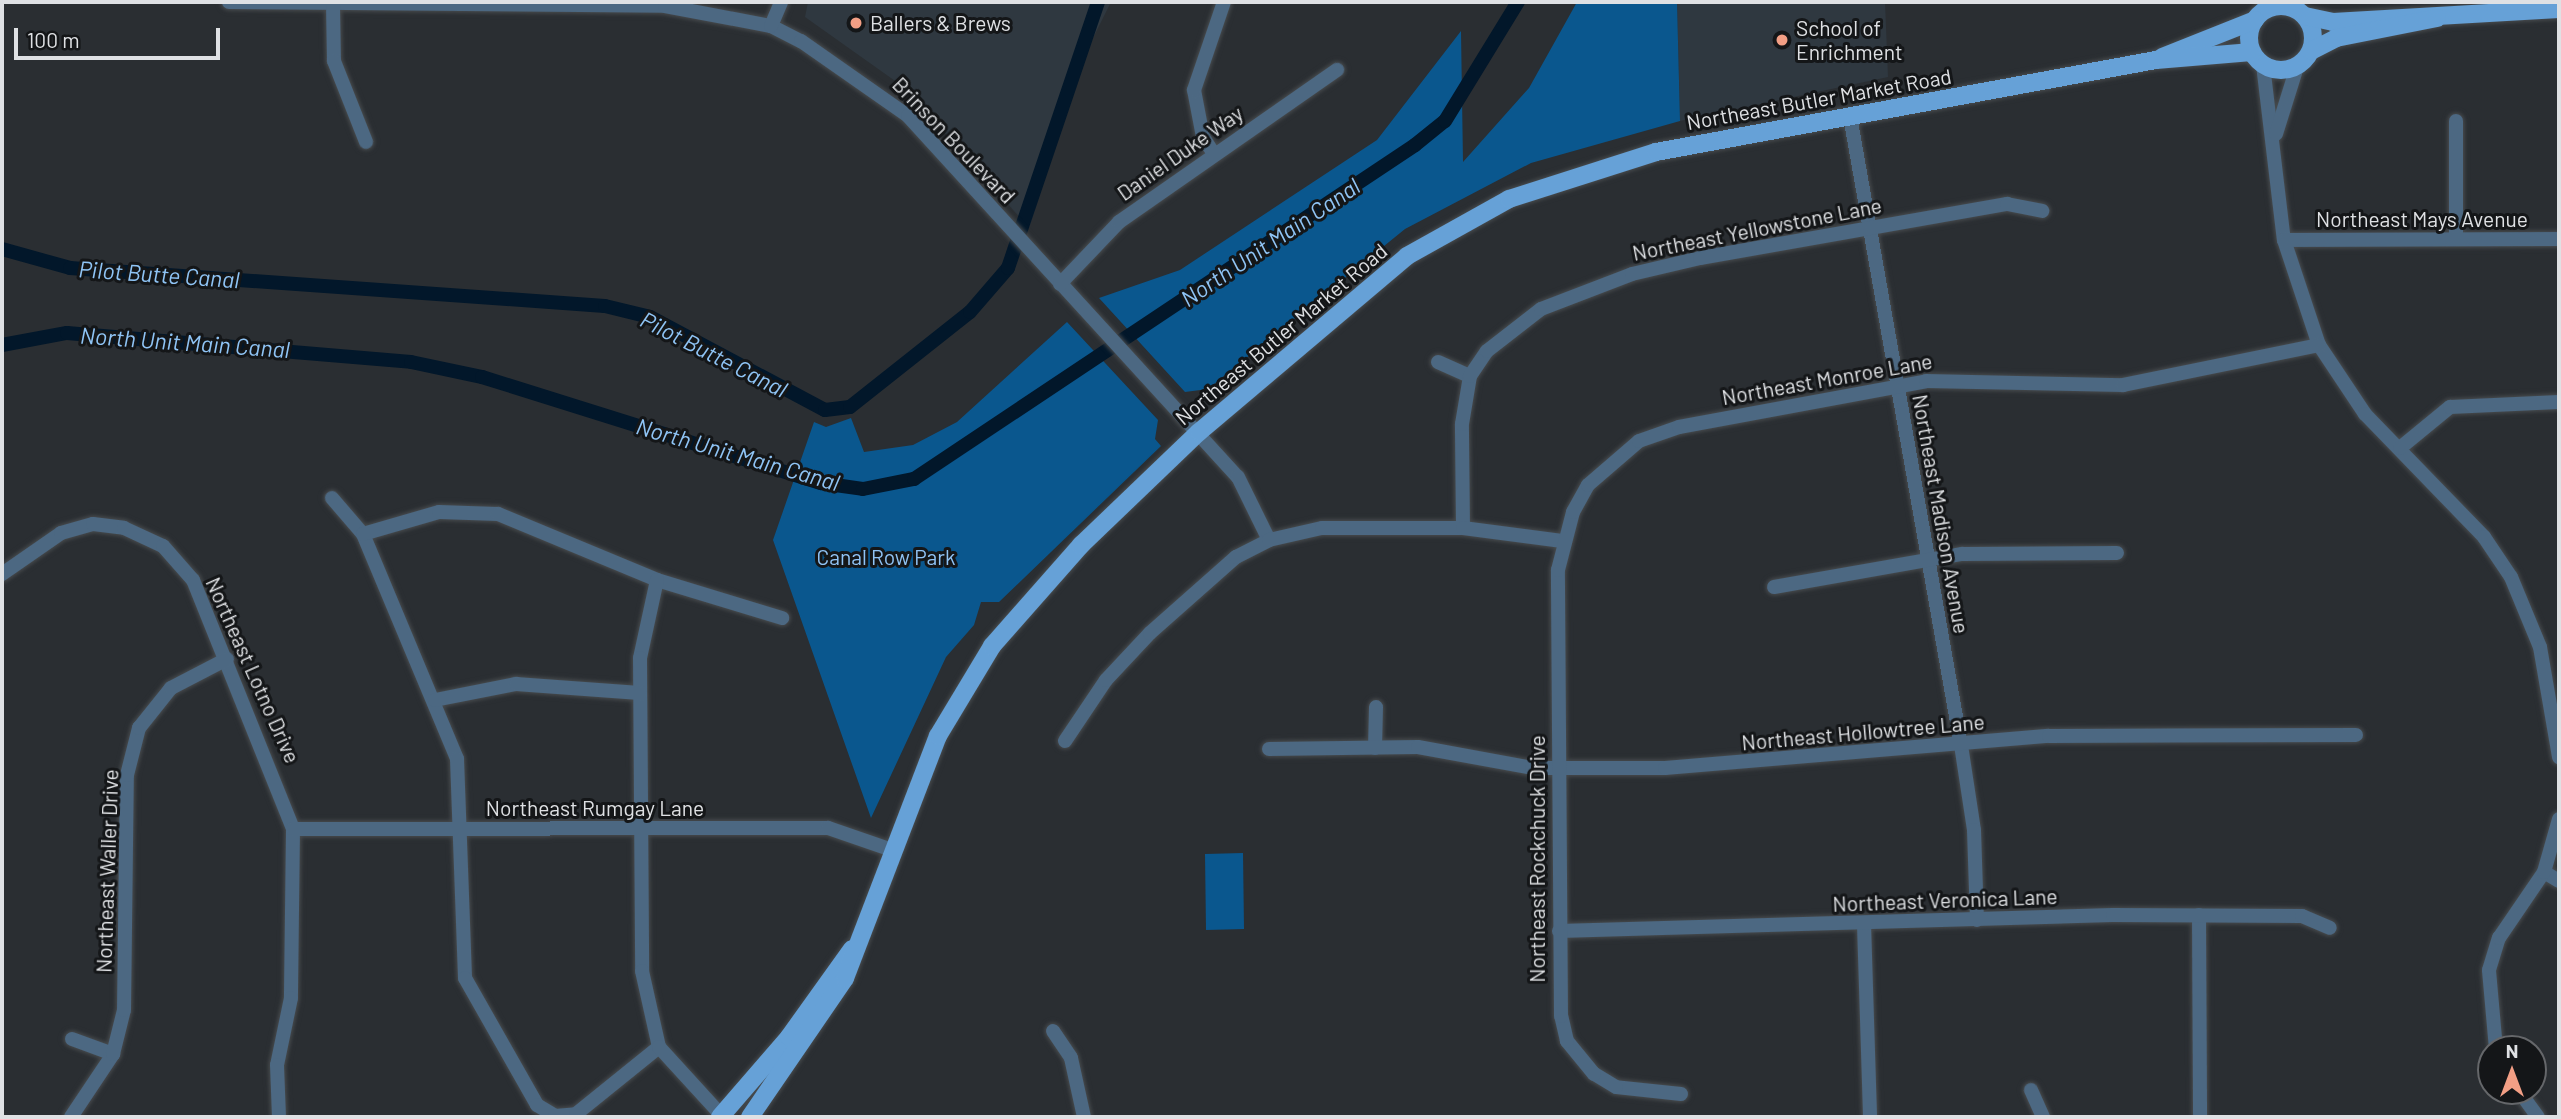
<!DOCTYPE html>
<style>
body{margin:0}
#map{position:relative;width:2561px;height:1119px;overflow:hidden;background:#2a2e32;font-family:Barlow,sans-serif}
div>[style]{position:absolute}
.built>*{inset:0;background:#2f3840}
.green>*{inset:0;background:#0a578e}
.canal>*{height:14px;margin:-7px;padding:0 7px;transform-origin:7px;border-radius:7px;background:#02172a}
.roads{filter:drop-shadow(0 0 2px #474b4e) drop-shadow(0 0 2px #474b4e)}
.minor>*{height:14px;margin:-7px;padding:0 7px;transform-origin:7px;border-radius:7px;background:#4c6882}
.major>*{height:18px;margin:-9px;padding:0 9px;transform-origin:9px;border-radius:9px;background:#66a1d7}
.major>.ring{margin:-9px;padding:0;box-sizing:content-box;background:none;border:18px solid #66a1d7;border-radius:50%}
.dots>*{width:19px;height:19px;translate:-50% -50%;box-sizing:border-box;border:4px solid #141618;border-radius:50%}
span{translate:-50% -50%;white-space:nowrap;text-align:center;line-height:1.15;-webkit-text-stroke:6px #141618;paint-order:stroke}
.poi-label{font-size:21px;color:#dfe1e4}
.left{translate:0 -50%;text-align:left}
.street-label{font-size:21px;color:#dfe1e4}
.park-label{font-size:21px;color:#90c4f6}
.water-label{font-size:23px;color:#8fc4f5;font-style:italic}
.frame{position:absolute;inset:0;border:4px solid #dfe1e4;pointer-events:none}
.north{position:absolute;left:2477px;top:1035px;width:70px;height:70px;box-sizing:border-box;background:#141618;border:2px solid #65676a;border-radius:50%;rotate:0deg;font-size:19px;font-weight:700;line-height:28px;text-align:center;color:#dfe1e4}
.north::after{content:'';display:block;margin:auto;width:24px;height:32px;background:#f39f85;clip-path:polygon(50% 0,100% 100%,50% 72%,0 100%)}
.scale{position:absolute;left:14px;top:28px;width:206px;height:32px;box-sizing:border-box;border:4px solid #dfe1e4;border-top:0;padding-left:9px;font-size:21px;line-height:24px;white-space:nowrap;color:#dfe1e4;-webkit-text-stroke:5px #141618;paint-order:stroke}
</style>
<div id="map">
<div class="built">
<div style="clip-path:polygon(808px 2px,1111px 2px,1082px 60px,1029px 228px,905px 88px,805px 17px)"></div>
<div style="clip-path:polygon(1677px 2px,1885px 2px,1888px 77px,1680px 121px)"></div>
</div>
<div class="green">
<div style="clip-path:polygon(1577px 2px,1677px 2px,1680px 121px,1531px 163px,1405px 229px,1208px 389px,1185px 392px,1099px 298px,1180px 270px,1377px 140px,1461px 31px,1463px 162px,1529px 88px)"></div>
<div style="clip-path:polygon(1067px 322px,1158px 420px,1155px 439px,1161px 446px,999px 602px,981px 602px,974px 625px,946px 657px,871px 818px,773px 540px,814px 422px,826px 427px,851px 418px,864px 452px,913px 445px,957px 422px)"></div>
<div style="clip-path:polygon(1243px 853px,1244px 929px,1206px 930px,1205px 854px)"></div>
</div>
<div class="canal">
<div style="left:2px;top:249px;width:71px;rotate:15.6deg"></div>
<div style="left:70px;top:268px;width:536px;rotate:4.06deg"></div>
<div style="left:605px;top:306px;width:46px;rotate:13.7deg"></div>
<div style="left:650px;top:317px;width:198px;rotate:28deg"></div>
<div style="left:825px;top:410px;width:25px;rotate:-7deg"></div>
<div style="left:850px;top:407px;width:153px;rotate:-38.4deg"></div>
<div style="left:970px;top:312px;width:58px;rotate:-49.2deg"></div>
<div style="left:1008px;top:268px;width:281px;rotate:-71.3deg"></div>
<div style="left:2px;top:345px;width:66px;rotate:-10.5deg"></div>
<div style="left:67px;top:333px;width:345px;rotate:4.8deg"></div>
<div style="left:411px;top:362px;width:73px;rotate:11.9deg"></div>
<div style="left:482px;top:377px;width:355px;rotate:17.4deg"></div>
<div style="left:821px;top:483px;width:42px;rotate:8.1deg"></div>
<div style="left:863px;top:489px;width:52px;rotate:-11.1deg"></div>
<div style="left:914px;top:479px;width:602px;rotate:-33.69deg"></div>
<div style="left:1415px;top:145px;width:38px;rotate:-39deg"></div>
<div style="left:1445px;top:121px;width:140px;rotate:-58.5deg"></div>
</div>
<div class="roads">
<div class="minor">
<div style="left:229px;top:2px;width:436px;rotate:0.5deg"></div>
<div style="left:665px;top:6px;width:108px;rotate:10.7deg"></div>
<div style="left:771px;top:26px;width:34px;rotate:27deg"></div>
<div style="left:801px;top:41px;width:131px;rotate:35deg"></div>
<div style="left:908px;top:116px;width:489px;rotate:47.6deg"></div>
<div style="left:1238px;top:477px;width:70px;rotate:63.8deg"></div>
<div style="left:2293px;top:2px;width:6px;rotate:72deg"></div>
<div style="left:333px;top:5px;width:56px;rotate:89deg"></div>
<div style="left:334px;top:61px;width:87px;rotate:68.4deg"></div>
<div style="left:2262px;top:12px;width:12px;rotate:-59deg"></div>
<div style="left:771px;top:26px;width:26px;rotate:-67deg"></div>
<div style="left:2263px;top:65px;width:176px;rotate:83.2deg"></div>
<div style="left:2284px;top:240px;width:111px;rotate:71.6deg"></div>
<div style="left:2319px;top:345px;width:83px;rotate:56.3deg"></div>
<div style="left:2365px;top:414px;width:171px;rotate:45.9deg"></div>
<div style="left:2484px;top:537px;width:48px;rotate:56deg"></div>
<div style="left:2511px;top:577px;width:76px;rotate:67.5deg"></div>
<div style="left:2540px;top:647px;width:112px;rotate:80.2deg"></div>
<div style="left:1850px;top:116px;width:639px;rotate:79.99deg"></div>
<div style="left:1961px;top:745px;width:86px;rotate:81.3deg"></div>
<div style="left:1974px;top:830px;width:90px;rotate:88.1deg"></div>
<div style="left:2456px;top:121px;width:118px;rotate:90deg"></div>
<div style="left:2276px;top:134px;width:70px;rotate:-72.6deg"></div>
<div style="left:1214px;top:154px;width:20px;rotate:-123deg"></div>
<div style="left:1203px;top:137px;width:48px;rotate:-100.8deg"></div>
<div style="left:1194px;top:90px;width:93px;rotate:-71.2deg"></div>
<div style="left:2284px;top:240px;width:275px;rotate:-0.2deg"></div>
<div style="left:1060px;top:284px;width:86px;rotate:-46.4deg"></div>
<div style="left:1119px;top:222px;width:266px;rotate:-34.9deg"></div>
<div style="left:1438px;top:362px;width:35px;rotate:24deg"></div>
<div style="left:2400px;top:448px;width:65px;rotate:-39.4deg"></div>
<div style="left:2450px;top:407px;width:109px;rotate:-2.6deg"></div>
<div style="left:332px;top:498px;width:48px;rotate:49.3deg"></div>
<div style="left:363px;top:534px;width:244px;rotate:67.3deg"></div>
<div style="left:457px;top:759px;width:219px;rotate:87.9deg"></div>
<div style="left:465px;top:978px;width:146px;rotate:60.4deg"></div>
<div style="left:537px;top:1105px;width:21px;rotate:31deg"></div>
<div style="left:555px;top:1116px;width:21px;rotate:-5deg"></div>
<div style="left:576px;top:1114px;width:107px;rotate:-38.9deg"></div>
<div style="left:1463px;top:528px;width:104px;rotate:-90.6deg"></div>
<div style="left:1462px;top:424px;width:49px;rotate:-80.5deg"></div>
<div style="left:1470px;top:376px;width:30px;rotate:-56deg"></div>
<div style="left:1487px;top:351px;width:68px;rotate:-37.9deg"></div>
<div style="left:1541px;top:309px;width:97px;rotate:-21deg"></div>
<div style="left:1632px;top:274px;width:70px;rotate:-13.2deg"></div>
<div style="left:1700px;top:258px;width:312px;rotate:-10deg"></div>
<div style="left:2007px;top:204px;width:36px;rotate:11deg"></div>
<div style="left:363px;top:534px;width:79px;rotate:-16.1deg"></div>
<div style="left:439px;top:512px;width:59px;rotate:1.9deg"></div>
<div style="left:498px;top:514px;width:172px;rotate:22.5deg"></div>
<div style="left:657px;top:580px;width:131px;rotate:16.9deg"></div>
<div style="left:2px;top:574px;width:72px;rotate:-34.8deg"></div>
<div style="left:61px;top:533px;width:33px;rotate:-16deg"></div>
<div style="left:93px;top:524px;width:31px;rotate:7deg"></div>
<div style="left:124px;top:528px;width:43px;rotate:24.8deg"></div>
<div style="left:163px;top:546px;width:45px;rotate:48.6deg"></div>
<div style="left:193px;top:580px;width:268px;rotate:68.1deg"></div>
<div style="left:293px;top:829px;width:169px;rotate:90.7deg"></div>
<div style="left:291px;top:998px;width:68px;rotate:101.8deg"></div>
<div style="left:277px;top:1065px;width:52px;rotate:87.8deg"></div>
<div style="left:657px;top:580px;width:80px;rotate:102.3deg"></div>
<div style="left:640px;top:658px;width:313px;rotate:89.6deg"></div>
<div style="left:642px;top:971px;width:78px;rotate:77.4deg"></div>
<div style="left:659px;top:1047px;width:95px;rotate:47.6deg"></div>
<div style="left:1774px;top:587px;width:191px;rotate:-10deg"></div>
<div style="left:1962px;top:554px;width:155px;rotate:-0.4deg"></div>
<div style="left:435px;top:700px;width:83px;rotate:-11.2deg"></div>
<div style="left:516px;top:684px;width:124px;rotate:4.2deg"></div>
<div style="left:1065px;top:741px;width:73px;rotate:-56.1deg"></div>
<div style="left:1106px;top:680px;width:64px;rotate:-46.9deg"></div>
<div style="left:1150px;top:633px;width:115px;rotate:-41.5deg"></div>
<div style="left:1236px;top:557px;width:37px;rotate:-27deg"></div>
<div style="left:1269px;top:540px;width:54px;rotate:-12.8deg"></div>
<div style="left:1322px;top:528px;width:141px"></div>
<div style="left:1463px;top:528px;width:100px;rotate:7.5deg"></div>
<div style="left:1375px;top:748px;width:41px;rotate:-88.6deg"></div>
<div style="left:1269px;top:749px;width:149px;rotate:-0.8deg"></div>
<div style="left:1418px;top:747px;width:116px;rotate:10.4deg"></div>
<div style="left:1532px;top:768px;width:133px"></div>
<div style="left:1665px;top:768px;width:385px;rotate:-4.8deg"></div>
<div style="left:2049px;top:736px;width:307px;rotate:-0.2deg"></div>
<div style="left:293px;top:829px;width:535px;rotate:-0.11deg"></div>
<div style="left:828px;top:828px;width:68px;rotate:19deg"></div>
<div style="left:2544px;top:872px;width:17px;rotate:31deg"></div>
<div style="left:2199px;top:915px;width:202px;rotate:89.7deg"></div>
<div style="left:1864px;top:924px;width:193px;rotate:88.2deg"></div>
<div style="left:1559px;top:931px;width:554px;rotate:-1.65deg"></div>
<div style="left:2113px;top:915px;width:189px;rotate:0.3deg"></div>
<div style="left:2302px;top:916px;width:30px;rotate:23deg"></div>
<div style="left:1053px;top:1031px;width:32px;rotate:56deg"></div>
<div style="left:1071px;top:1058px;width:60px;rotate:77.6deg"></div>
<div style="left:72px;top:1039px;width:44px;rotate:20.1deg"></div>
<div style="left:2496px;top:1049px;width:79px;rotate:-95.1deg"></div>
<div style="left:2489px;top:970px;width:34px;rotate:-73deg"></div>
<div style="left:2499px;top:938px;width:80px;rotate:-55.7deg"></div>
<div style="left:2544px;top:872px;width:55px;rotate:-74.2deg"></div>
<div style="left:2031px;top:1090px;width:30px;rotate:66deg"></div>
<div style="left:2519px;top:1091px;width:32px;rotate:54deg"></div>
<div style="left:1681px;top:1094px;width:65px;rotate:-173.9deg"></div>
<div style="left:1616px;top:1087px;width:26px;rotate:-149deg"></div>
<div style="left:1594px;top:1074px;width:43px;rotate:-129.3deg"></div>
<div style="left:1567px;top:1041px;width:26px;rotate:-103deg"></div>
<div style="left:1561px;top:1016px;width:446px;rotate:-90.4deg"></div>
<div style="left:1558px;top:570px;width:60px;rotate:-75.5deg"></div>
<div style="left:1573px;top:512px;width:31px;rotate:-61deg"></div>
<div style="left:1588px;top:485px;width:67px;rotate:-40.8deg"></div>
<div style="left:1639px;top:441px;width:42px;rotate:-19.3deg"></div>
<div style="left:1679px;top:427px;width:251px;rotate:-10.5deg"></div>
<div style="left:1926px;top:381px;width:197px;rotate:1.2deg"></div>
<div style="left:2123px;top:385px;width:200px;rotate:-11.5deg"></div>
<div style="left:71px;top:1117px;width:76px;rotate:-56.3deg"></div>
<div style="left:113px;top:1054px;width:45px;rotate:-76deg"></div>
<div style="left:124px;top:1010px;width:235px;rotate:-89.3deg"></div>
<div style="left:127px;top:775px;width:49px;rotate:-75.7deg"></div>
<div style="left:139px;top:728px;width:51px;rotate:-51.3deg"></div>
<div style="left:171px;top:688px;width:63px;rotate:-27.4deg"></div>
</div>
<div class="major">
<div class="ring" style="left:2249px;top:6px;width:46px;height:46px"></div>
<div style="left:2305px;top:16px;width:29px;rotate:12deg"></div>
<div style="left:2333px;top:22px;width:226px;rotate:-3.3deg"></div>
<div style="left:2311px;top:51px;width:28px;rotate:-27deg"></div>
<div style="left:2336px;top:38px;width:103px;rotate:-11.2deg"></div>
<div style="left:2162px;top:57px;width:100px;rotate:-21.7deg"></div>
<div style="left:720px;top:1117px;width:106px;rotate:-49.2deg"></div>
<div style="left:789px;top:1037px;width:108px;rotate:-54.4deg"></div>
<div style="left:750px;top:1117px;width:168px;rotate:-55.6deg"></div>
<div style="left:845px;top:978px;width:259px;rotate:-69deg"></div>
<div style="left:938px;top:736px;width:105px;rotate:-59deg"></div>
<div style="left:992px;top:646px;width:135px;rotate:-48.6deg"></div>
<div style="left:1081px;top:545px;width:163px;rotate:-43.8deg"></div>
<div style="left:1199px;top:432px;width:272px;rotate:-40.2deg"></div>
<div style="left:1407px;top:256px;width:117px;rotate:-29.2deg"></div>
<div style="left:1509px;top:199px;width:154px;rotate:-17.7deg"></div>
<div style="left:1656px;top:152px;width:508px;rotate:-10.43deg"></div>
<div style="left:2156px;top:60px;width:96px;rotate:-4.8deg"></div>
</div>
</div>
<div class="dots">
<div style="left:856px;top:23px;background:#f39f85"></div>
<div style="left:1782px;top:40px;background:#f39f85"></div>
</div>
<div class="poi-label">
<span class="left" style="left:870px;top:23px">Ballers &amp; Brews</span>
<span class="left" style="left:1796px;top:40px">School of<br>Enrichment</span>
</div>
<div class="street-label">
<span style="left:1819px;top:99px;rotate:-10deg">Northeast Butler Market Road</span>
<span style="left:954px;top:140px;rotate:46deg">Brinson Boulevard</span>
<span style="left:1180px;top:153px;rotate:-35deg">Daniel Duke Way</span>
<span style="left:2422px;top:219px">Northeast Mays Avenue</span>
<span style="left:1757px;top:229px;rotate:-11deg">Northeast Yellowstone Lane</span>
<span style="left:1281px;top:334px;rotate:-40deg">Northeast Butler Market Road</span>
<span style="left:1827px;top:379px;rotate:-10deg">Northeast Monroe Lane</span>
<span style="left:1941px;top:514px;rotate:80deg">Northeast Madison Avenue</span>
<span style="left:253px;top:670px;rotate:66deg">Northeast Lotno Drive</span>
<span style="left:1863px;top:732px;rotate:-5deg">Northeast Hollowtree Lane</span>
<span style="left:595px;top:808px">Northeast Rumgay Lane</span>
<span style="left:1537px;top:859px;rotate:-90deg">Northeast Rockchuck Drive</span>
<span style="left:107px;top:871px;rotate:-88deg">Northeast Waller Drive</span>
<span style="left:1945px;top:900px;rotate:-2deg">Northeast Veronica Lane</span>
</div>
<div class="park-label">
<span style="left:886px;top:557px">Canal Row Park</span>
</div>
<div class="water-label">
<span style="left:1270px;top:242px;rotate:-34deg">North Unit Main Canal</span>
<span style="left:159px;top:274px;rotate:4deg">Pilot Butte Canal</span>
<span style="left:185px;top:342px;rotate:4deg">North Unit Main Canal</span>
<span style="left:714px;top:354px;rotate:27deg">Pilot Butte Canal</span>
<span style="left:738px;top:454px;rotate:16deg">North Unit Main Canal</span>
</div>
<div class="frame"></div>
<div class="north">N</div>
<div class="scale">100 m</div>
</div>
